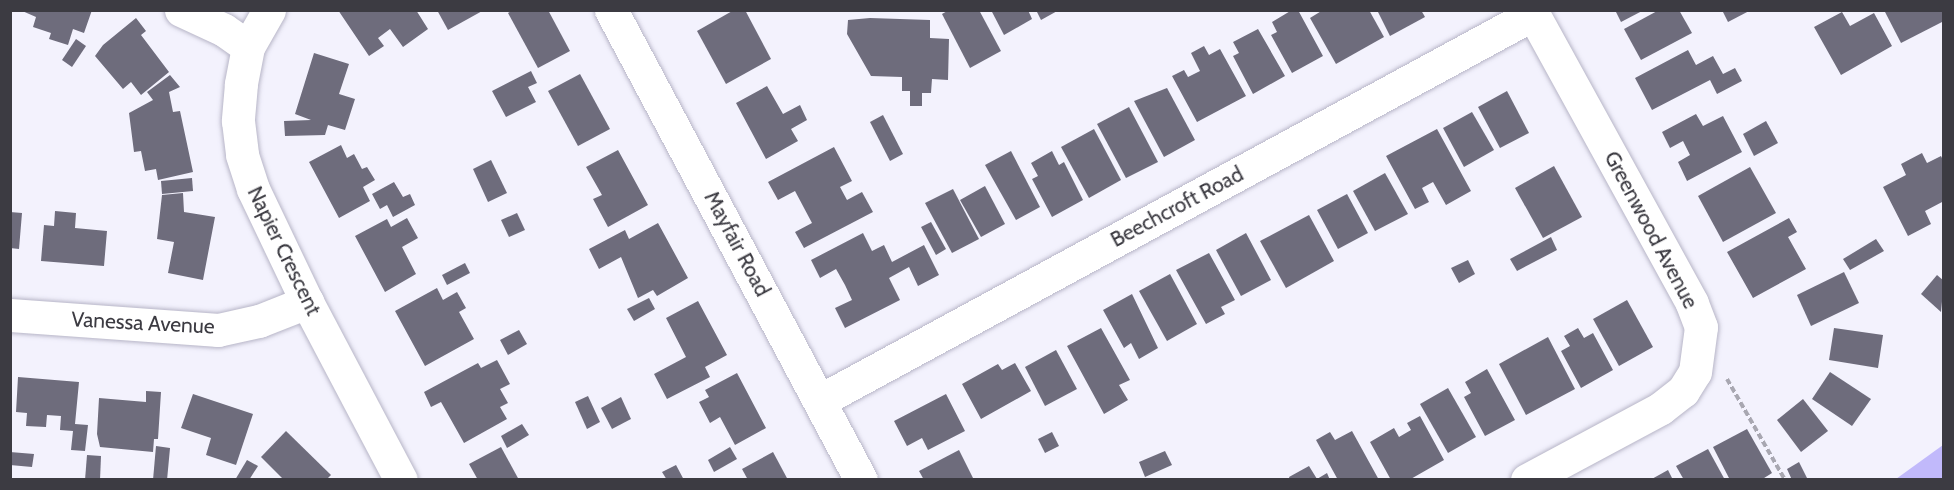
<!DOCTYPE html>
<style>
body{margin:0}
#map{position:relative;width:1954px;height:490px;overflow:hidden;background:#f3f2fd;font-family:Cabin,sans-serif}
div>[style]{position:absolute}
.forest>*{inset:0;background:#c1b9fb}
.building>*{inset:0;background:#6e6c7c}
.path>*{height:4px;margin-top:-2px;transform-origin:0;background:repeating-linear-gradient(90deg,#a8a7b1 0 6px,transparent 0 9px)}
.roads{filter:drop-shadow(0 0 2px #b7b5c7) drop-shadow(0 0 2px #b7b5c7)}
.minor>*{height:33px;margin:-16.5px;padding:0 16.5px;transform-origin:16.5px;border-radius:16.5px;background:#fff}
span{translate:-50% -50%;white-space:nowrap;text-align:center;line-height:1.15;-webkit-text-stroke:6px #fff;paint-order:stroke}
.street-label{font-size:21px;color:#3c3b42}
.frame{position:absolute;inset:0;border:12px solid #3c3b42;pointer-events:none}
</style>
<div id="map">
<div class="forest">
<div style="clip-path:polygon(1943px 445px,1943px 479px,1896px 479px)"></div>
</div>
<div class="building">
<div style="clip-path:polygon(20px 10px,92px 10px,84px 33px,73px 29px,68px 45px,49px 39px,51px 33px,33px 27px,36px 17px)"></div>
<div style="clip-path:polygon(338px 10px,416px 10px,428px 29px,403px 47px,390px 29px,378px 38px,384px 46px,369px 56px)"></div>
<div style="clip-path:polygon(437px 10px,484px 10px,448px 30px)"></div>
<div style="clip-path:polygon(513px 10px,548px 10px,570px 51px,538px 68px,508px 13px)"></div>
<div style="clip-path:polygon(734px 10px,745px 10px,771px 59px,726px 84px,697px 31px)"></div>
<div style="clip-path:polygon(949px 10px,979px 10px,1001px 51px,970px 68px,942px 14px)"></div>
<div style="clip-path:polygon(991px 10px,1028px 10px,1032px 19px,1004px 35px)"></div>
<div style="clip-path:polygon(1036px 10px,1059px 10px,1041px 20px)"></div>
<div style="clip-path:polygon(1292px 10px,1298px 10px,1323px 56px,1292px 73px,1271px 35px,1277px 32px,1272px 22px)"></div>
<div style="clip-path:polygon(1323px 10px,1369px 10px,1384px 37px,1336px 64px,1310px 18px)"></div>
<div style="clip-path:polygon(1377px 10px,1421px 10px,1425px 17px,1390px 36px)"></div>
<div style="clip-path:polygon(1615px 10px,1644px 10px,1621px 22px)"></div>
<div style="clip-path:polygon(1659px 10px,1679px 10px,1692px 33px,1641px 60px,1624px 29px)"></div>
<div style="clip-path:polygon(1722px 10px,1751px 10px,1728px 22px)"></div>
<div style="clip-path:polygon(1884px 10px,1944px 10px,1944px 21px,1901px 43px)"></div>
<div style="clip-path:polygon(1842px 12px,1850px 26px,1874px 13px,1892px 46px,1841px 75px,1814px 27px)"></div>
<div style="clip-path:polygon(136px 18px,146px 31px,141px 35px,169px 72px,141px 95px,131px 82px,123px 89px,95px 56px,103px 45px)"></div>
<div style="clip-path:polygon(870px 18px,930px 20px,930px 38px,949px 39px,948px 80px,932px 79px,931px 93px,922px 93px,922px 106px,910px 106px,910px 91px,902px 91px,902px 77px,871px 76px,847px 34px,848px 20px)"></div>
<div style="clip-path:polygon(1258px 29px,1285px 76px,1253px 94px,1233px 56px,1239px 53px,1233px 42px)"></div>
<div style="clip-path:polygon(76px 39px,86px 46px,72px 67px,62px 60px)"></div>
<div style="clip-path:polygon(1204px 46px,1209px 55px,1220px 49px,1246px 96px,1197px 122px,1172px 76px,1184px 70px,1188px 77px,1200px 71px,1191px 53px)"></div>
<div style="clip-path:polygon(1688px 50px,1696px 65px,1713px 56px,1723px 74px,1735px 68px,1742px 81px,1717px 94px,1710px 80px,1652px 110px,1635px 78px)"></div>
<div style="clip-path:polygon(314px 53px,349px 64px,339px 94px,355px 99px,345px 130px,328px 125px,325px 135px,285px 136px,284px 121px,311px 120px,295px 114px)"></div>
<div style="clip-path:polygon(531px 71px,537px 83px,528px 87px,536px 102px,506px 117px,492px 91px)"></div>
<div style="clip-path:polygon(580px 74px,610px 129px,578px 146px,548px 91px)"></div>
<div style="clip-path:polygon(170px 75px,180px 87px,169px 92px,173px 112px,180px 111px,193px 172px,158px 180px,156px 169px,145px 171px,141px 151px,134px 152px,129px 113px,153px 100px,147px 92px)"></div>
<div style="clip-path:polygon(767px 86px,783px 114px,800px 105px,807px 120px,791px 129px,798px 141px,766px 159px,736px 103px)"></div>
<div style="clip-path:polygon(1167px 88px,1195px 140px,1164px 157px,1134px 101px)"></div>
<div style="clip-path:polygon(1507px 91px,1529px 133px,1500px 148px,1478px 107px)"></div>
<div style="clip-path:polygon(1129px 107px,1158px 162px,1126px 178px,1097px 124px)"></div>
<div style="clip-path:polygon(1472px 112px,1494px 150px,1464px 167px,1443px 128px)"></div>
<div style="clip-path:polygon(1696px 114px,1703px 126px,1723px 116px,1742px 152px,1687px 181px,1678px 162px,1690px 155px,1683px 141px,1670px 148px,1662px 132px)"></div>
<div style="clip-path:polygon(883px 115px,903px 154px,890px 161px,870px 122px)"></div>
<div style="clip-path:polygon(1766px 121px,1778px 143px,1754px 156px,1743px 134px)"></div>
<div style="clip-path:polygon(1094px 129px,1121px 180px,1089px 198px,1061px 147px)"></div>
<div style="clip-path:polygon(1437px 129px,1471px 191px,1446px 205px,1433px 182px,1422px 188px,1429px 202px,1415px 209px,1386px 156px)"></div>
<div style="clip-path:polygon(341px 145px,347px 158px,354px 154px,362px 169px,367px 167px,375px 180px,363px 187px,370px 201px,339px 218px,309px 162px)"></div>
<div style="clip-path:polygon(834px 147px,852px 181px,840px 187px,847px 200px,862px 192px,873px 212px,804px 248px,795px 232px,812px 223px,795px 191px,778px 200px,768px 182px)"></div>
<div style="clip-path:polygon(618px 150px,648px 205px,608px 227px,593px 199px,602px 195px,586px 167px)"></div>
<div style="clip-path:polygon(1011px 151px,1040px 207px,1016px 220px,985px 165px)"></div>
<div style="clip-path:polygon(1052px 151px,1059px 165px,1064px 162px,1083px 200px,1052px 217px,1032px 179px,1038px 176px,1031px 163px)"></div>
<div style="clip-path:polygon(1922px 153px,1927px 163px,1941px 156px,1944px 162px,1944px 201px,1925px 211px,1931px 224px,1908px 236px,1883px 187px,1906px 175px,1901px 164px)"></div>
<div style="clip-path:polygon(491px 160px,507px 193px,488px 202px,473px 169px)"></div>
<div style="clip-path:polygon(1554px 166px,1582px 217px,1543px 238px,1515px 188px)"></div>
<div style="clip-path:polygon(1750px 167px,1776px 213px,1723px 242px,1698px 196px)"></div>
<div style="clip-path:polygon(1385px 173px,1408px 214px,1375px 231px,1353px 191px)"></div>
<div style="clip-path:polygon(192px 178px,193px 191px,162px 194px,161px 181px)"></div>
<div style="clip-path:polygon(394px 182px,403px 197px,410px 194px,415px 205px,393px 217px,387px 205px,380px 209px,372px 194px)"></div>
<div style="clip-path:polygon(985px 186px,1005px 224px,981px 237px,960px 200px)"></div>
<div style="clip-path:polygon(953px 189px,979px 239px,952px 253px,925px 203px)"></div>
<div style="clip-path:polygon(183px 193px,184px 212px,215px 217px,203px 280px,168px 273px,174px 242px,157px 239px,162px 195px)"></div>
<div style="clip-path:polygon(1347px 194px,1368px 233px,1338px 249px,1317px 210px)"></div>
<div style="clip-path:polygon(55px 211px,76px 213px,75px 228px,107px 231px,104px 266px,41px 261px,44px 225px,54px 226px)"></div>
<div style="clip-path:polygon(10px 212px,22px 213px,19px 249px,10px 248px)"></div>
<div style="clip-path:polygon(517px 213px,525px 230px,509px 237px,501px 220px)"></div>
<div style="clip-path:polygon(1309px 215px,1334px 261px,1286px 288px,1260px 241px)"></div>
<div style="clip-path:polygon(407px 218px,418px 238px,402px 247px,416px 274px,385px 292px,355px 236px,387px 219px,391px 227px)"></div>
<div style="clip-path:polygon(1789px 218px,1797px 232px,1788px 237px,1806px 269px,1753px 298px,1727px 252px)"></div>
<div style="clip-path:polygon(931px 222px,946px 249px,936px 255px,921px 227px)"></div>
<div style="clip-path:polygon(658px 223px,688px 278px,657px 296px,653px 290px,638px 298px,621px 257px,599px 269px,589px 249px,625px 230px,629px 239px)"></div>
<div style="clip-path:polygon(863px 233px,872px 251px,884px 245px,892px 262px,924px 245px,939px 275px,918px 286px,909px 267px,889px 278px,900px 300px,845px 328px,835px 308px,852px 300px,845px 285px,836px 269px,820px 278px,811px 260px)"></div>
<div style="clip-path:polygon(1246px 233px,1271px 280px,1241px 296px,1216px 250px)"></div>
<div style="clip-path:polygon(1551px 237px,1557px 250px,1517px 271px,1510px 259px)"></div>
<div style="clip-path:polygon(1876px 239px,1884px 251px,1850px 270px,1843px 259px)"></div>
<div style="clip-path:polygon(1209px 253px,1235px 300px,1221px 307px,1225px 314px,1206px 324px,1176px 270px)"></div>
<div style="clip-path:polygon(1468px 260px,1475px 274px,1459px 283px,1451px 268px)"></div>
<div style="clip-path:polygon(465px 263px,470px 273px,447px 285px,442px 275px)"></div>
<div style="clip-path:polygon(1844px 272px,1859px 303px,1811px 326px,1797px 295px)"></div>
<div style="clip-path:polygon(1170px 274px,1197px 324px,1167px 341px,1139px 291px)"></div>
<div style="clip-path:polygon(1937px 275px,1944px 281px,1941px 312px,1921px 294px)"></div>
<div style="clip-path:polygon(437px 288px,443px 300px,457px 292px,466px 308px,459px 312px,474px 339px,425px 366px,395px 311px)"></div>
<div style="clip-path:polygon(1132px 294px,1158px 348px,1139px 359px,1131px 343px,1124px 348px,1103px 310px)"></div>
<div style="clip-path:polygon(649px 298px,655px 309px,634px 321px,627px 309px)"></div>
<div style="clip-path:polygon(1627px 300px,1653px 347px,1619px 366px,1593px 319px)"></div>
<div style="clip-path:polygon(698px 301px,727px 355px,705px 367px,710px 377px,667px 399px,654px 374px,686px 357px,666px 318px)"></div>
<div style="clip-path:polygon(1101px 328px,1130px 380px,1119px 385px,1128px 400px,1104px 414px,1067px 346px)"></div>
<div style="clip-path:polygon(1578px 328px,1584px 338px,1593px 333px,1613px 370px,1581px 388px,1561px 351px,1570px 346px,1564px 336px)"></div>
<div style="clip-path:polygon(1834px 328px,1883px 335px,1878px 368px,1829px 360px)"></div>
<div style="clip-path:polygon(519px 330px,527px 344px,508px 355px,500px 340px)"></div>
<div style="clip-path:polygon(1548px 337px,1575px 389px,1526px 415px,1499px 364px)"></div>
<div style="clip-path:polygon(1056px 350px,1077px 389px,1045px 406px,1025px 367px)"></div>
<div style="clip-path:polygon(497px 360px,510px 384px,500px 389px,508px 403px,500px 407px,507px 419px,464px 443px,441px 402px,431px 407px,424px 392px,478px 363px,481px 368px)"></div>
<div style="clip-path:polygon(1015px 363px,1031px 391px,981px 419px,962px 384px,998px 364px,1002px 370px)"></div>
<div style="clip-path:polygon(1487px 369px,1515px 420px,1485px 436px,1464px 397px,1471px 393px,1465px 382px)"></div>
<div style="clip-path:polygon(1830px 372px,1871px 399px,1852px 426px,1812px 399px)"></div>
<div style="clip-path:polygon(737px 373px,766px 428px,735px 445px,720px 417px,710px 423px,699px 402px,709px 397px,705px 390px)"></div>
<div style="clip-path:polygon(18px 377px,79px 382px,75px 424px,88px 425px,85px 451px,71px 450px,73px 431px,60px 430px,61px 416px,47px 415px,46px 427px,26px 426px,27px 413px,16px 412px)"></div>
<div style="clip-path:polygon(1448px 388px,1476px 437px,1448px 453px,1420px 404px)"></div>
<div style="clip-path:polygon(146px 391px,161px 392px,158px 439px,154px 439px,153px 452px,100px 447px,97px 434px,99px 398px,146px 402px)"></div>
<div style="clip-path:polygon(193px 394px,253px 414px,236px 465px,206px 455px,211px 438px,181px 428px)"></div>
<div style="clip-path:polygon(946px 394px,965px 431px,928px 450px,922px 438px,907px 446px,894px 421px)"></div>
<div style="clip-path:polygon(588px 396px,600px 422px,587px 429px,575px 402px)"></div>
<div style="clip-path:polygon(621px 397px,631px 419px,612px 429px,601px 408px)"></div>
<div style="clip-path:polygon(1803px 399px,1828px 431px,1801px 452px,1777px 420px)"></div>
<div style="clip-path:polygon(1420px 416px,1444px 460px,1409px 480px,1391px 480px,1370px 442px,1394px 428px,1399px 437px,1411px 430px,1407px 423px)"></div>
<div style="clip-path:polygon(522px 424px,529px 435px,507px 448px,501px 436px)"></div>
<div style="clip-path:polygon(1747px 429px,1772px 473px,1761px 480px,1730px 480px,1713px 447px)"></div>
<div style="clip-path:polygon(286px 431px,331px 475px,326px 480px,284px 480px,261px 457px)"></div>
<div style="clip-path:polygon(1352px 431px,1379px 480px,1338px 480px,1316px 440px,1330px 432px,1335px 440px)"></div>
<div style="clip-path:polygon(1052px 432px,1059px 446px,1045px 453px,1038px 439px)"></div>
<div style="clip-path:polygon(156px 446px,170px 448px,167px 480px,153px 480px)"></div>
<div style="clip-path:polygon(501px 447px,519px 480px,478px 480px,469px 464px)"></div>
<div style="clip-path:polygon(730px 447px,737px 459px,714px 472px,708px 460px)"></div>
<div style="clip-path:polygon(1708px 449px,1725px 480px,1684px 480px,1676px 466px)"></div>
<div style="clip-path:polygon(959px 450px,974px 480px,924px 480px,919px 471px)"></div>
<div style="clip-path:polygon(1165px 451px,1172px 465px,1145px 477px,1139px 462px)"></div>
<div style="clip-path:polygon(10px 452px,34px 454px,32px 467px,10px 465px)"></div>
<div style="clip-path:polygon(773px 452px,788px 480px,748px 480px,742px 469px)"></div>
<div style="clip-path:polygon(87px 455px,101px 456px,100px 480px,85px 480px)"></div>
<div style="clip-path:polygon(247px 460px,258px 466px,249px 480px,235px 480px)"></div>
<div style="clip-path:polygon(1799px 462px,1808px 480px,1792px 480px,1787px 469px)"></div>
<div style="clip-path:polygon(676px 465px,684px 480px,667px 480px,662px 472px)"></div>
<div style="clip-path:polygon(1309px 466px,1317px 479px,1327px 473px,1330px 480px,1290px 480px,1289px 477px)"></div>
<div style="clip-path:polygon(1668px 470px,1673px 480px,1650px 480px)"></div>
</div>
<div class="path">
<div style="left:1727px;top:379px;width:116px;rotate:60.1deg"></div>
</div>
<div class="roads">
<div class="minor">
<div style="left:181px;top:10px;width:47px;rotate:24.9deg"></div>
<div style="left:224px;top:30px;width:29px;rotate:35deg"></div>
<div style="left:269px;top:10px;width:43px;rotate:119.6deg"></div>
<div style="left:248px;top:47px;width:38px;rotate:101deg"></div>
<div style="left:241px;top:84px;width:37px;rotate:95deg"></div>
<div style="left:238px;top:121px;width:34px;rotate:83deg"></div>
<div style="left:242px;top:155px;width:36px;rotate:72deg"></div>
<div style="left:253px;top:189px;width:125px;rotate:64.5deg"></div>
<div style="left:307px;top:302px;width:201px;rotate:62.2deg"></div>
<div style="left:611px;top:10px;width:532px;rotate:61.99deg"></div>
<div style="left:10px;top:315px;width:209px;rotate:4.1deg"></div>
<div style="left:218px;top:330px;width:42px;rotate:-12.4deg"></div>
<div style="left:259px;top:321px;width:52px;rotate:-21.6deg"></div>
<div style="left:821px;top:400px;width:810px;rotate:-28.46deg"></div>
<div style="left:1527px;top:480px;width:152px;rotate:-28.2deg"></div>
<div style="left:1661px;top:408px;width:28px;rotate:-38deg"></div>
<div style="left:1683px;top:391px;width:22px;rotate:-58deg"></div>
<div style="left:1695px;top:372px;width:45px;rotate:-82.4deg"></div>
<div style="left:1701px;top:327px;width:26px;rotate:-111deg"></div>
<div style="left:1692px;top:303px;width:334px;rotate:-118.8deg"></div>
</div>
</div>
<div class="street-label">
<span style="left:1177px;top:207px;rotate:-28deg">Beechcroft Road</span>
<span style="left:1651px;top:230px;rotate:62deg">Greenwood Avenue</span>
<span style="left:737px;top:244px;rotate:62deg">Mayfair Road</span>
<span style="left:284px;top:251px;rotate:64deg">Napier Crescent</span>
<span style="left:143px;top:323px;rotate:3deg">Vanessa Avenue</span>
</div>
<div class="frame"></div>
</div>
